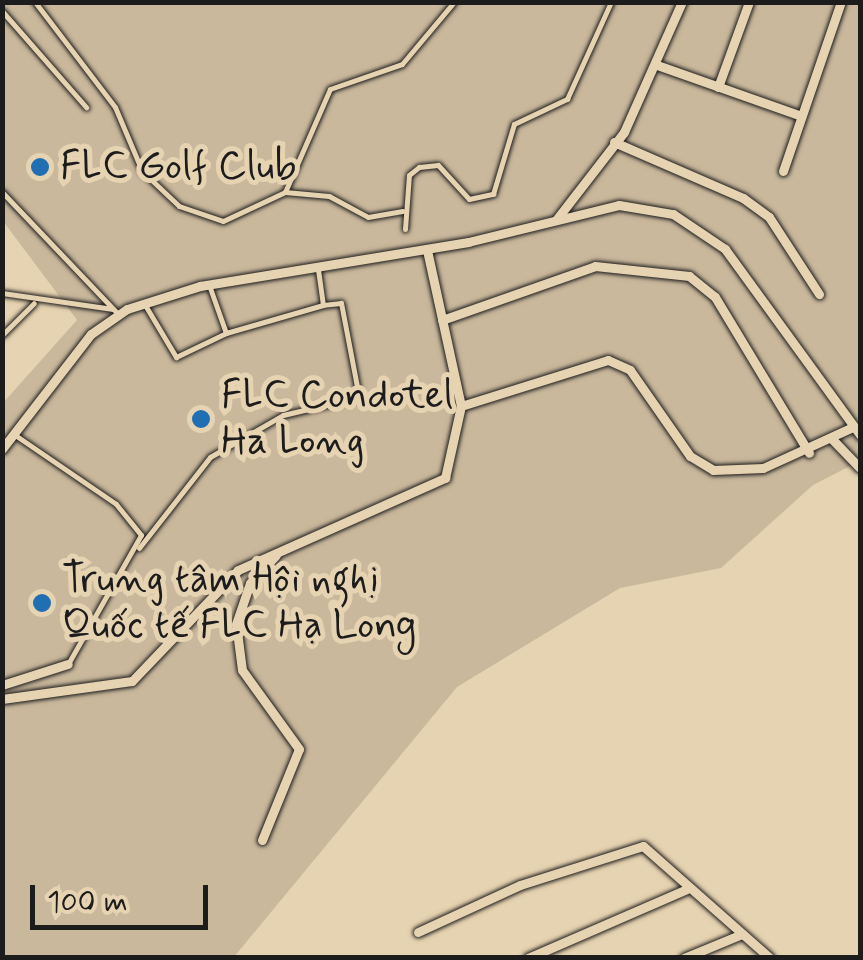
<!DOCTYPE html>
<meta charset="utf-8">
<style>
body{margin:0}
#map{position:relative;width:863px;height:960px;overflow:hidden;background:#e6d3b1;font-family:Mynerve,sans-serif}
div>[style]{position:absolute}
.green>*{inset:0;background:#c9b89c}
.roads{filter:drop-shadow(0 0 2px #1c1c1c) drop-shadow(0 0 2px #1c1c1c)}
.lane>*{height:5px;margin:-2.5px;padding:0 2.5px;transform-origin:2.5px;border-radius:2.5px;background:#e6d3b1}
.street>*{height:9px;margin:-4.5px;padding:0 4.5px;transform-origin:4.5px;border-radius:4.5px;background:#e6d3b1}
.dots>*{width:28px;height:28px;translate:-50% -50%;box-sizing:border-box;border:5px solid #e6d3b1;border-radius:50%}
span{translate:-50% -50%;white-space:nowrap;text-align:center;line-height:1.15;-webkit-text-stroke:10px #e6d3b1;paint-order:stroke}
.poi-label{font-size:40px;color:#1c1c1c}
.left{translate:0 -50%;text-align:left}
.frame{position:absolute;inset:0;border:5px solid #1c1c1c;pointer-events:none}
.scale{position:absolute;left:30px;top:885px;width:178px;height:45px;box-sizing:border-box;border:5px solid #1c1c1c;border-top:0;padding-left:12px;font-size:30px;line-height:35px;white-space:nowrap;color:#1c1c1c;-webkit-text-stroke:8px #e6d3b1;paint-order:stroke}
</style>
<div id="map">
<div class="green">
<div style="clip-path:polygon(2px 3px,860px 3px,860px 461px,813px 485px,721px 568px,620px 588px,457px 687px,234px 957px,3px 957px,3px 403px,77px 320px,3px 221px)"></div>
</div>
<div class="roads">
<div class="lane">
<div style="left:35px;top:2px;width:132px;rotate:52.7deg"></div>
<div style="left:115px;top:107px;width:69px;rotate:67.1deg"></div>
<div style="left:142px;top:171px;width:51px;rotate:43.4deg"></div>
<div style="left:179px;top:206px;width:46px;rotate:18.8deg"></div>
<div style="left:223px;top:221px;width:68px;rotate:-25.1deg"></div>
<div style="left:285px;top:192px;width:112px;rotate:-66.4deg"></div>
<div style="left:330px;top:89px;width:76px;rotate:-19.1deg"></div>
<div style="left:402px;top:64px;width:81px;rotate:-50deg"></div>
<div style="left:2px;top:11px;width:128px;rotate:48.8deg"></div>
<div style="left:2px;top:192px;width:168px;rotate:46.4deg"></div>
<div style="left:285px;top:192px;width:44px;rotate:5.2deg"></div>
<div style="left:329px;top:196px;width:44px;rotate:28.3deg"></div>
<div style="left:368px;top:217px;width:35px;rotate:-10deg"></div>
<div style="left:405px;top:229px;width:54px;rotate:-85.8deg"></div>
<div style="left:409px;top:175px;width:13px;rotate:-39deg"></div>
<div style="left:419px;top:167px;width:19px;rotate:-6deg"></div>
<div style="left:438px;top:165px;width:46px;rotate:47.6deg"></div>
<div style="left:469px;top:199px;width:25px;rotate:-12deg"></div>
<div style="left:493px;top:194px;width:73px;rotate:-73.3deg"></div>
<div style="left:514px;top:124px;width:59px;rotate:-25.3deg"></div>
<div style="left:567px;top:99px;width:107px;rotate:-65.6deg"></div>
<div style="left:209px;top:285px;width:51px;rotate:70.5deg"></div>
<div style="left:226px;top:333px;width:101px;rotate:-16.1deg"></div>
<div style="left:2px;top:293px;width:112px;rotate:8.2deg"></div>
<div style="left:145px;top:305px;width:61px;rotate:59.2deg"></div>
<div style="left:176px;top:357px;width:55px;rotate:-25.6deg"></div>
<div style="left:2px;top:335px;width:45px;rotate:-45deg"></div>
<div style="left:15px;top:435px;width:122px;rotate:34.3deg"></div>
<div style="left:116px;top:504px;width:40px;rotate:51deg"></div>
<div style="left:141px;top:535px;width:148px;rotate:119.5deg"></div>
<div style="left:139px;top:548px;width:115px;rotate:-52deg"></div>
<div style="left:210px;top:457px;width:84px;rotate:-29.9deg"></div>
<div style="left:283px;top:415px;width:78px;rotate:-13.3deg"></div>
<div style="left:359px;top:397px;width:96px;rotate:-100.8deg"></div>
<div style="left:341px;top:303px;width:18px;rotate:174deg"></div>
<div style="left:323px;top:305px;width:37px;rotate:-98deg"></div>
</div>
<div class="street">
<div style="left:657px;top:65px;width:151px;rotate:19.4deg"></div>
<div style="left:718px;top:87px;width:90px;rotate:-70deg"></div>
<div style="left:614px;top:142px;width:141px;rotate:23.5deg"></div>
<div style="left:743px;top:198px;width:32px;rotate:36deg"></div>
<div style="left:769px;top:217px;width:92px;rotate:57deg"></div>
<div style="left:783px;top:171px;width:179px;rotate:-71.1deg"></div>
<div style="left:556px;top:220px;width:111px;rotate:-52.3deg"></div>
<div style="left:624px;top:132px;width:142px;rotate:-66deg"></div>
<div style="left:442px;top:320px;width:162px;rotate:-19.4deg"></div>
<div style="left:595px;top:266px;width:95px;rotate:6.1deg"></div>
<div style="left:689px;top:276px;width:33px;rotate:39deg"></div>
<div style="left:715px;top:297px;width:182px;rotate:58.9deg"></div>
<div style="left:461px;top:406px;width:154px;rotate:-17.4deg"></div>
<div style="left:608px;top:360px;width:24px;rotate:24deg"></div>
<div style="left:630px;top:370px;width:105px;rotate:55.1deg"></div>
<div style="left:690px;top:456px;width:27px;rotate:31deg"></div>
<div style="left:713px;top:470px;width:50px;rotate:-2.3deg"></div>
<div style="left:763px;top:468px;width:99px;rotate:-24.5deg"></div>
<div style="left:832px;top:439px;width:40px;rotate:46deg"></div>
<div style="left:2px;top:449px;width:145px;rotate:-52.3deg"></div>
<div style="left:91px;top:334px;width:44px;rotate:-34.8deg"></div>
<div style="left:127px;top:309px;width:77px;rotate:-17.5deg"></div>
<div style="left:200px;top:286px;width:272px;rotate:-9.3deg"></div>
<div style="left:468px;top:242px;width:155px;rotate:-13.8deg"></div>
<div style="left:619px;top:205px;width:55px;rotate:9.5deg"></div>
<div style="left:673px;top:214px;width:63px;rotate:33.9deg"></div>
<div style="left:725px;top:249px;width:230px;rotate:54deg"></div>
<div style="left:2px;top:685px;width:69px;rotate:-17.7deg"></div>
<div style="left:2px;top:699px;width:131px;rotate:-7.9deg"></div>
<div style="left:132px;top:681px;width:153px;rotate:-46.3deg"></div>
<div style="left:238px;top:570px;width:227px;rotate:-24deg"></div>
<div style="left:445px;top:478px;width:74px;rotate:-77.5deg"></div>
<div style="left:461px;top:406px;width:160px;rotate:-102.3deg"></div>
<div style="left:262px;top:840px;width:98px;rotate:-67.9deg"></div>
<div style="left:299px;top:749px;width:97px;rotate:-125.8deg"></div>
<div style="left:242px;top:670px;width:46px;rotate:-97.4deg"></div>
<div style="left:236px;top:624px;width:43px;rotate:-71.1deg"></div>
<div style="left:250px;top:583px;width:38px;rotate:-47deg"></div>
<div style="left:418px;top:932px;width:112px;rotate:-24.7deg"></div>
<div style="left:520px;top:885px;width:129px;rotate:-17.6deg"></div>
<div style="left:643px;top:846px;width:169px;rotate:41.4deg"></div>
<div style="left:528px;top:958px;width:173px;rotate:-23.5deg"></div>
<div style="left:684px;top:958px;width:63px;rotate:-22.5deg"></div>
</div>
</div>
<div class="dots">
<div style="left:40px;top:167px;background:#1f6fb2"></div>
<div style="left:201px;top:419px;background:#1f6fb2"></div>
<div style="left:42px;top:603px;background:#1f6fb2"></div>
</div>
<div class="poi-label">
<span class="left" style="left:60px;top:167px">FLC Golf Club</span>
<span class="left" style="left:221px;top:419px">FLC Condotel<br>Ha Long</span>
<span class="left" style="left:62px;top:603px">Trung tâm Hội nghị<br>Quốc tế FLC Hạ Long</span>
</div>
<div class="frame"></div>
<div class="scale">100 m</div>
</div>
